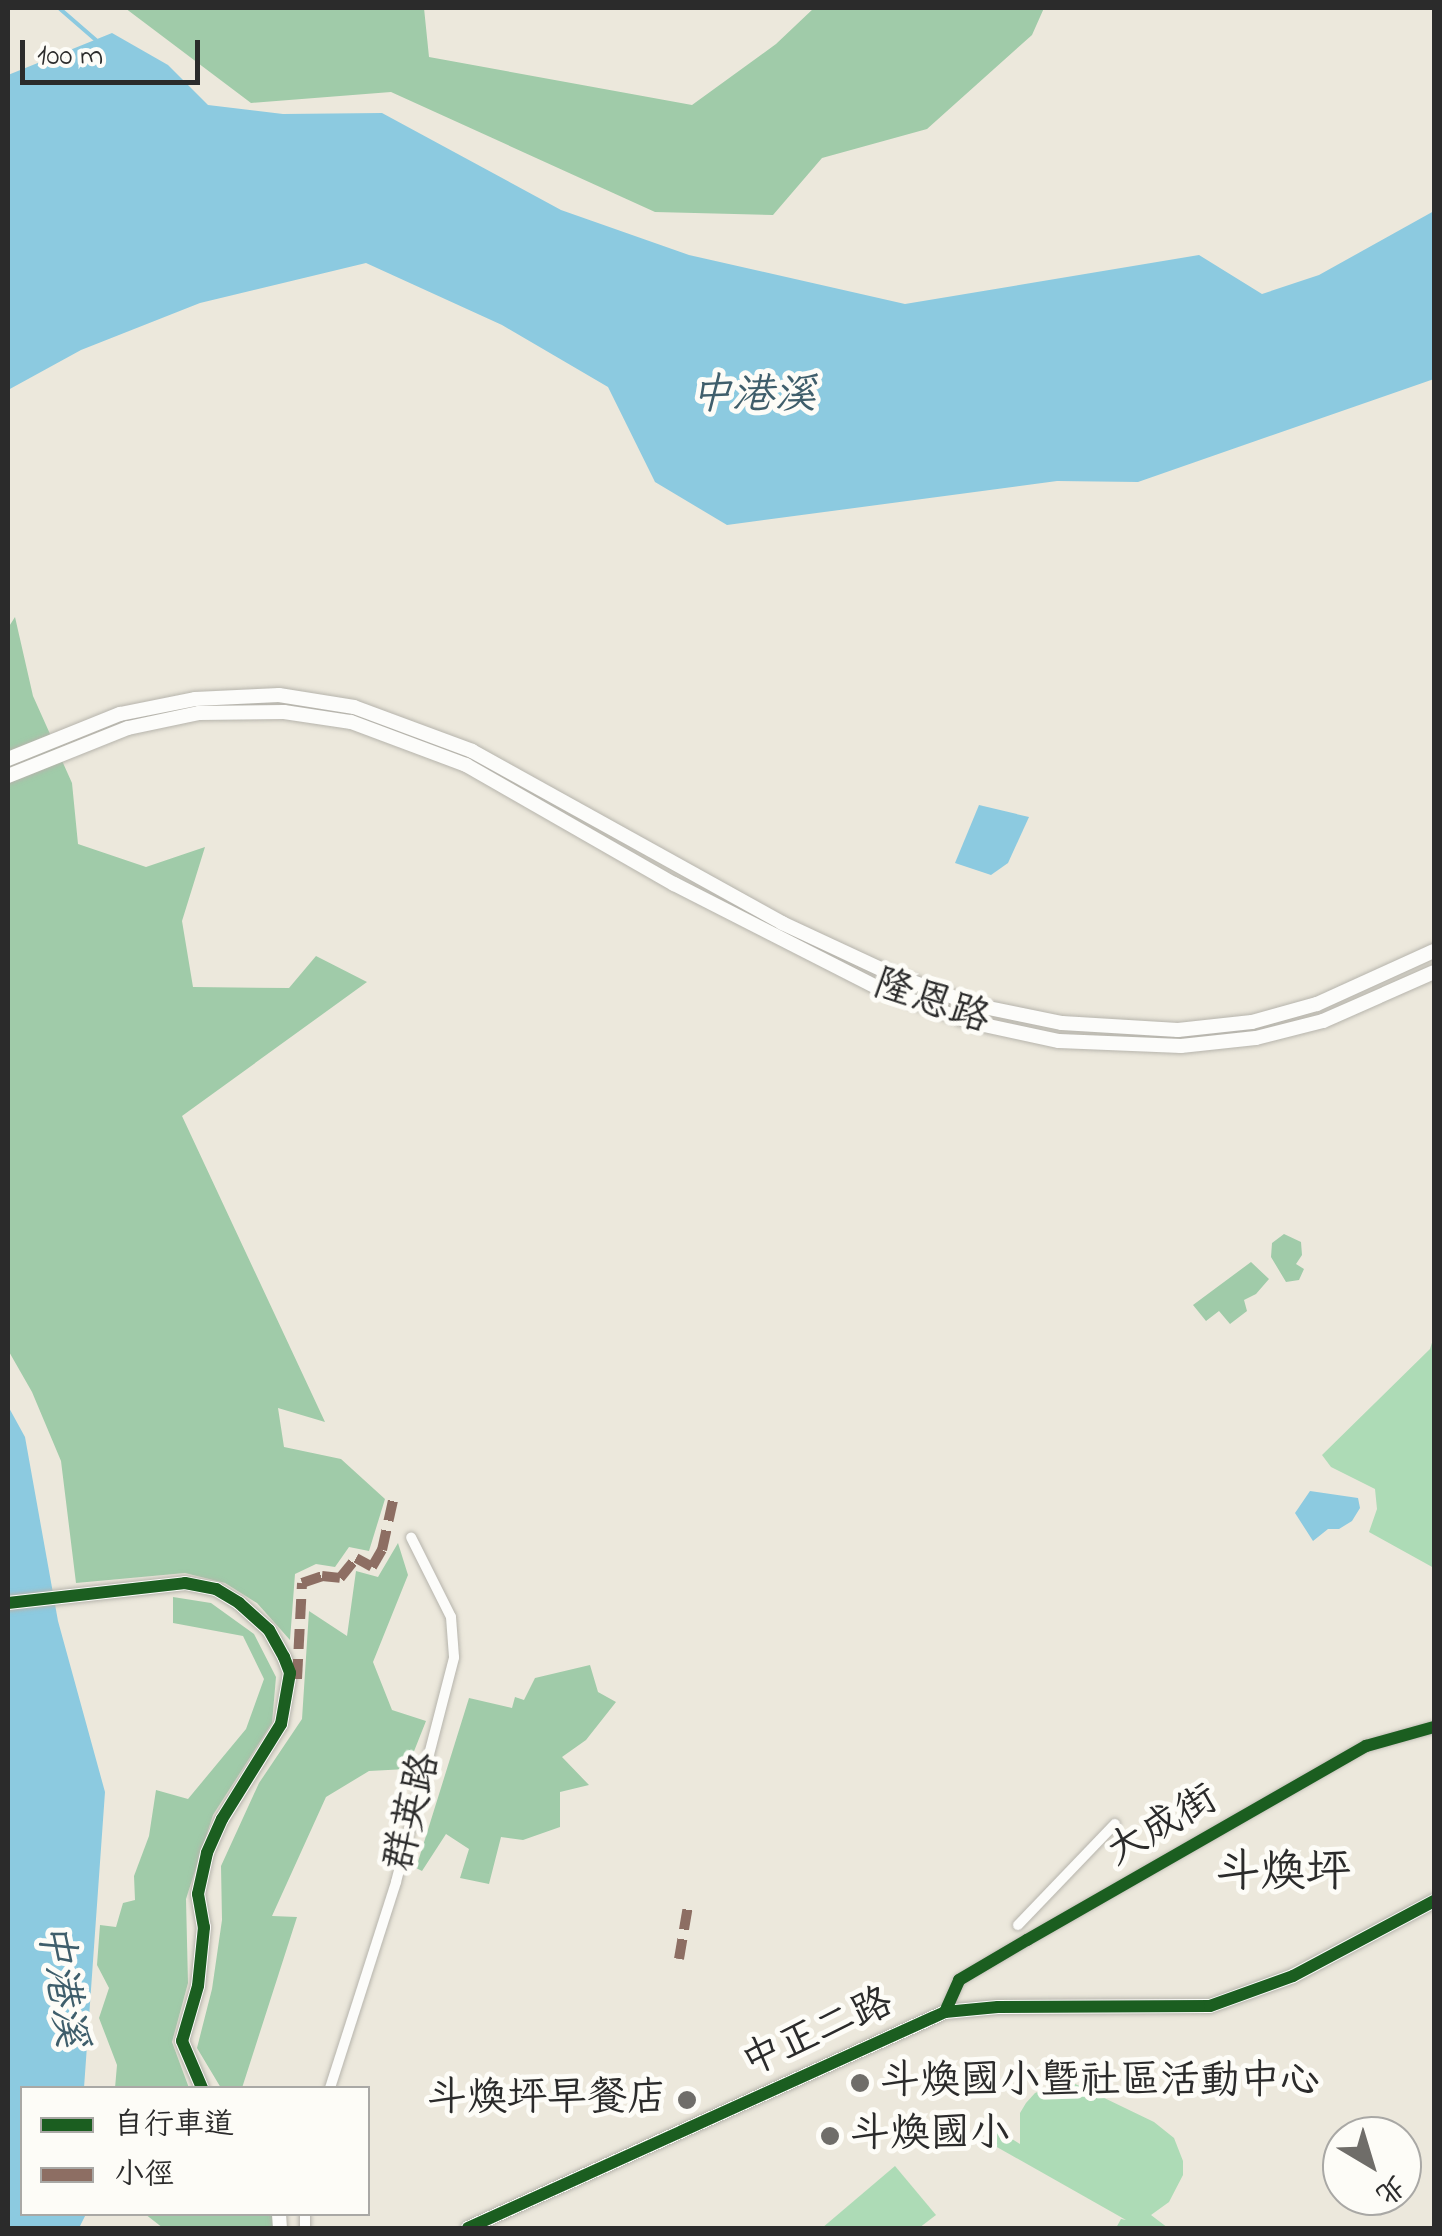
<!DOCTYPE html>
<meta charset="utf-8">
<style>
body{margin:0}
#map{position:relative;width:1442px;height:2236px;overflow:hidden;background:#ece8dc;font-family:"Indie Flower","LXGW WenKai TC",sans-serif}
div>[style]{position:absolute}
.green>*{inset:0;background:#addbb6}
.forest>*{inset:0;background:#a0cba9}
.water>*{inset:0;background:#8ccae0}
.stream>*{height:4px;margin:-2px;padding:0 2px;transform-origin:2px;border-radius:2px;background:#8ccae0}
.roads{filter:drop-shadow(0 0 2px #b6b4ac) drop-shadow(0 0 2px #b6b4ac)}
.street>*{height:10px;margin:-5px;padding:0 5px;transform-origin:5px;border-radius:5px;background:#fcfcfa}
.secondary>*{height:14px;margin:-7px;padding:0 7px;transform-origin:7px;border-radius:7px;background:#fcfcfa}
.quiet>*{height:10px;margin-top:-5px;transform-origin:0;background:repeating-linear-gradient(90deg,#8d6e63 0 20px,transparent 0 30px)}
.cycleway>*{height:12px;margin:-6px;padding:0 6px;transform-origin:6px;border-radius:6px;background:#1b5e20}
.dots>*{width:28px;height:28px;translate:-50% -50%;box-sizing:border-box;border:5px solid #fdfcf7;border-radius:50%}
span{translate:-50% -50%;white-space:nowrap;text-align:center;line-height:1.15;-webkit-text-stroke:10px #fdfcf7;paint-order:stroke}
.street-label{font-size:40px;color:#2b2b2b}
.poi-label{font-size:40px;color:#2b2b2b}
.left{translate:0 -50%;text-align:left}
.right{translate:-100% -50%;text-align:right}
.water-label{font-size:42px;color:#3f5e6b;font-style:italic}
.quarter-label{font-size:45px;color:#2b2b2b}
.frame{position:absolute;inset:0;border:10px solid #2b2b2b;pointer-events:none}
.legend{position:absolute;left:20px;top:2086px;width:350px;height:130px;box-sizing:border-box;background:#fdfcf7;border:2px solid #a9a8a5;margin:0;padding:12px 18px;list-style:none;font-size:30px;color:#2b2b2b}
.legend li{display:flex;align-items:center;gap:20px;height:50px}
.legend b{width:50px;border:2px solid #a9a8a5}
.north{position:absolute;left:1322px;top:2116px;width:100px;height:100px;box-sizing:border-box;background:#fdfcf7;border:2px solid #a9a8a5;border-radius:50%;rotate:142deg;font-size:28px;font-weight:700;line-height:40px;text-align:center;color:#2b2b2b}
.north::after{content:'';display:block;margin:auto;width:35px;height:45px;background:#6f6d69;clip-path:polygon(50% 0,100% 100%,50% 72%,0 100%)}
.scale{position:absolute;left:20px;top:40px;width:180px;height:45px;box-sizing:border-box;border:5px solid #2b2b2b;border-top:0;padding-left:12px;font-size:30px;line-height:35px;white-space:nowrap;color:#2b2b2b;-webkit-text-stroke:8px #fdfcf7;paint-order:stroke}
</style>
<div id="map">
<div class="green">
<div style="clip-path:polygon(1434px 1336px,1434px 1568px,1369px 1532px,1377px 1509px,1375px 1489px,1331px 1467px,1322px 1455px,1430px 1349px)"></div>
<div style="clip-path:polygon(1067px 2080px,1154px 2122px,1174px 2138px,1183px 2161px,1183px 2175px,1169px 2202px,1151px 2215px,1168px 2228px,1116px 2228px,1121px 2219px,1126px 2220px,988px 2142px,996px 2129px,1020px 2144px,1020px 2113px,1026px 2103px,1035px 2093px)"></div>
<div style="clip-path:polygon(895px 2166px,936px 2215px,919px 2228px,822px 2228px)"></div>
</div>
<div class="forest">
<div style="clip-path:polygon(125px 8px,424px 8px,429px 57px,692px 105px,776px 44px,814px 8px,1044px 8px,1032px 35px,927px 129px,822px 158px,773px 215px,655px 212px,391px 92px,251px 103px)"></div>
<div style="clip-path:polygon(15px 617px,33px 696px,72px 783px,78px 844px,146px 867px,205px 847px,182px 921px,193px 987px,289px 988px,316px 956px,367px 982px,182px 1116px,325px 1422px,278px 1408px,284px 1447px,341px 1459px,385px 1499px,369px 1551px,349px 1547px,335px 1567px,316px 1564px,295px 1574px,290px 1640px,257px 1603px,225px 1583px,185px 1573px,76px 1583px,61px 1461px,32px 1392px,8px 1350px,8px 628px)"></div>
<div style="clip-path:polygon(1284px 1234px,1301px 1242px,1302px 1255px,1296px 1264px,1304px 1269px,1299px 1280px,1286px 1282px,1271px 1257px,1272px 1243px)"></div>
<div style="clip-path:polygon(1251px 1262px,1269px 1279px,1256px 1294px,1244px 1300px,1247px 1311px,1230px 1324px,1219px 1311px,1206px 1321px,1193px 1305px)"></div>
<div style="clip-path:polygon(398px 1543px,408px 1575px,373px 1662px,392px 1710px,426px 1721px,407px 1769px,369px 1771px,326px 1797px,272px 1916px,297px 1917px,242px 2088px,221px 2088px,197px 2048px,212px 1989px,222px 1920px,221px 1866px,259px 1783px,302px 1719px,309px 1611px,347px 1636px,356px 1571px,378px 1577px)"></div>
<div style="clip-path:polygon(173px 1597px,211px 1603px,254px 1634px,276px 1677px,272px 1723px,213px 1815px,186px 1899px,188px 1983px,172px 2042px,189px 2088px,115px 2088px,117px 2065px,99px 2018px,109px 1988px,97px 1965px,100px 1925px,116px 1927px,123px 1903px,135px 1900px,134px 1876px,149px 1836px,156px 1790px,188px 1799px,246px 1729px,264px 1679px,243px 1636px,173px 1623px)"></div>
<div style="clip-path:polygon(590px 1665px,598px 1692px,616px 1702px,586px 1740px,562px 1757px,589px 1785px,560px 1792px,560px 1827px,523px 1840px,501px 1837px,489px 1884px,460px 1878px,469px 1849px,446px 1834px,422px 1871px,416px 1868px,469px 1698px,512px 1708px,515px 1697px,524px 1700px,535px 1678px)"></div>
<div style="clip-path:polygon(145px 2214px,272px 2214px,274px 2228px,163px 2228px)"></div>
</div>
<div class="water">
<div style="clip-path:polygon(112px 33px,168px 65px,208px 105px,283px 114px,382px 113px,561px 210px,689px 255px,905px 304px,1199px 255px,1262px 294px,1319px 275px,1434px 211px,1434px 379px,1138px 482px,1057px 481px,727px 525px,655px 482px,608px 387px,502px 325px,366px 263px,200px 303px,81px 350px,8px 390px,8px 75px)"></div>
<div style="clip-path:polygon(979px 805px,1029px 817px,1008px 863px,991px 875px,955px 863px)"></div>
<div style="clip-path:polygon(8px 1406px,25px 1437px,58px 1621px,105px 1792px,84px 2088px,22px 2088px,22px 2214px,86px 2214px,79px 2228px,8px 2228px)"></div>
<div style="clip-path:polygon(1310px 1491px,1358px 1498px,1360px 1508px,1352px 1521px,1339px 1529px,1328px 1529px,1313px 1541px,1295px 1513px)"></div>
</div>
<div class="stream">
<div style="left:59px;top:8px;width:50px;rotate:41deg"></div>
</div>
<div class="roads">
<div class="street">
<div style="left:1018px;top:1925px;width:140px;rotate:-46.2deg"></div>
<div style="left:945px;top:2012px;width:35px;rotate:-66deg"></div>
<div style="left:959px;top:1980px;width:79px;rotate:-30.5deg"></div>
<div style="left:1027px;top:1940px;width:391px;rotate:-29.8deg"></div>
<div style="left:1366px;top:1746px;width:71px;rotate:-15.6deg"></div>
<div style="left:330px;top:2088px;width:216px;rotate:-72.2deg"></div>
<div style="left:396px;top:1882px;width:232px;rotate:-75.5deg"></div>
<div style="left:454px;top:1657px;width:40px;rotate:-94.3deg"></div>
<div style="left:451px;top:1617px;width:89px;rotate:-116.6deg"></div>
<div style="left:305px;top:2228px;width:14px;rotate:-90deg"></div>
</div>
<div class="secondary">
<div style="left:8px;top:759px;width:121px;rotate:-21.9deg"></div>
<div style="left:120px;top:714px;width:76px;rotate:-11.3deg"></div>
<div style="left:195px;top:699px;width:84px;rotate:-2.7deg"></div>
<div style="left:279px;top:695px;width:76px;rotate:9.1deg"></div>
<div style="left:354px;top:707px;width:126px;rotate:20.4deg"></div>
<div style="left:472px;top:751px;width:355px;rotate:29deg"></div>
<div style="left:782px;top:923px;width:118px;rotate:25deg"></div>
<div style="left:889px;top:973px;width:91px;rotate:20.6deg"></div>
<div style="left:974px;top:1005px;width:90px;rotate:11.6deg"></div>
<div style="left:1062px;top:1023px;width:116px;rotate:3.5deg"></div>
<div style="left:1178px;top:1030px;width:74px;rotate:-6.2deg"></div>
<div style="left:1252px;top:1022px;width:67px;rotate:-15.5deg"></div>
<div style="left:1317px;top:1004px;width:128px;rotate:-24.4deg"></div>
<div style="left:8px;top:776px;width:129px;rotate:-21.8deg"></div>
<div style="left:128px;top:728px;width:73px;rotate:-11.9deg"></div>
<div style="left:199px;top:713px;width:85px;rotate:-0.7deg"></div>
<div style="left:284px;top:712px;width:68px;rotate:8.5deg"></div>
<div style="left:351px;top:722px;width:123px;rotate:20.5deg"></div>
<div style="left:466px;top:765px;width:240px;rotate:29.8deg"></div>
<div style="left:674px;top:884px;width:231px;rotate:27deg"></div>
<div style="left:880px;top:989px;width:96px;rotate:20.1deg"></div>
<div style="left:970px;top:1022px;width:91px;rotate:12.1deg"></div>
<div style="left:1059px;top:1041px;width:122px;rotate:2.3deg"></div>
<div style="left:1181px;top:1046px;width:75px;rotate:-6.1deg"></div>
<div style="left:1256px;top:1038px;width:69px;rotate:-14.2deg"></div>
<div style="left:1323px;top:1021px;width:121px;rotate:-23.8deg"></div>
<div style="left:8px;top:1603px;width:178px;rotate:-6.4deg"></div>
<div style="left:185px;top:1583px;width:32px;rotate:11deg"></div>
<div style="left:216px;top:1589px;width:27px;rotate:31deg"></div>
<div style="left:239px;top:1603px;width:40px;rotate:42deg"></div>
<div style="left:269px;top:1630px;width:31px;rotate:61deg"></div>
<div style="left:284px;top:1657px;width:17px;rotate:69deg"></div>
<div style="left:290px;top:1673px;width:52px;rotate:100deg"></div>
<div style="left:281px;top:1724px;width:112px;rotate:121.8deg"></div>
<div style="left:222px;top:1819px;width:37px;rotate:114deg"></div>
<div style="left:207px;top:1853px;width:42px;rotate:102.4deg"></div>
<div style="left:198px;top:1894px;width:34px;rotate:80deg"></div>
<div style="left:204px;top:1927px;width:59px;rotate:95.8deg"></div>
<div style="left:198px;top:1986px;width:57px;rotate:106.2deg"></div>
<div style="left:182px;top:2041px;width:51px;rotate:66.9deg"></div>
<div style="left:279px;top:2214px;width:14px;rotate:86deg"></div>
<div style="left:468px;top:2228px;width:524px;rotate:-24.36deg"></div>
<div style="left:945px;top:2012px;width:53px;rotate:-5.4deg"></div>
<div style="left:998px;top:2007px;width:212px;rotate:-0.3deg"></div>
<div style="left:1210px;top:2006px;width:88px;rotate:-19.9deg"></div>
<div style="left:1293px;top:1976px;width:160px;rotate:-28deg"></div>
</div>
</div>
<div class="quiet">
<div style="left:297px;top:1679px;width:96px;rotate:-87deg"></div>
<div style="left:302px;top:1583px;width:21px;rotate:-19deg"></div>
<div style="left:322px;top:1576px;width:18px;rotate:6deg"></div>
<div style="left:340px;top:1578px;width:26px;rotate:-51deg"></div>
<div style="left:356px;top:1558px;width:18px;rotate:29deg"></div>
<div style="left:372px;top:1567px;width:20px;rotate:-60deg"></div>
<div style="left:382px;top:1550px;width:55px;rotate:-77.5deg"></div>
<div style="left:679px;top:1959px;width:54px;rotate:-80.4deg"></div>
</div>
<div class="cycleway">
<div style="left:8px;top:1603px;width:178px;rotate:-6.4deg"></div>
<div style="left:185px;top:1583px;width:32px;rotate:11deg"></div>
<div style="left:216px;top:1589px;width:27px;rotate:31deg"></div>
<div style="left:239px;top:1603px;width:40px;rotate:42deg"></div>
<div style="left:269px;top:1630px;width:31px;rotate:61deg"></div>
<div style="left:284px;top:1657px;width:17px;rotate:69deg"></div>
<div style="left:290px;top:1673px;width:52px;rotate:100deg"></div>
<div style="left:281px;top:1724px;width:112px;rotate:121.8deg"></div>
<div style="left:222px;top:1819px;width:37px;rotate:114deg"></div>
<div style="left:207px;top:1853px;width:42px;rotate:102.4deg"></div>
<div style="left:198px;top:1894px;width:34px;rotate:80deg"></div>
<div style="left:204px;top:1927px;width:59px;rotate:95.8deg"></div>
<div style="left:198px;top:1986px;width:57px;rotate:106.2deg"></div>
<div style="left:182px;top:2041px;width:51px;rotate:66.9deg"></div>
<div style="left:945px;top:2012px;width:35px;rotate:-66deg"></div>
<div style="left:959px;top:1980px;width:79px;rotate:-30.5deg"></div>
<div style="left:1027px;top:1940px;width:391px;rotate:-29.8deg"></div>
<div style="left:1366px;top:1746px;width:71px;rotate:-15.6deg"></div>
<div style="left:468px;top:2228px;width:524px;rotate:-24.36deg"></div>
<div style="left:945px;top:2012px;width:53px;rotate:-5.4deg"></div>
<div style="left:998px;top:2007px;width:212px;rotate:-0.3deg"></div>
<div style="left:1210px;top:2006px;width:88px;rotate:-19.9deg"></div>
<div style="left:1293px;top:1976px;width:160px;rotate:-28deg"></div>
</div>
<div class="dots">
<div style="left:860px;top:2083px;background:#6f6d69"></div>
<div style="left:687px;top:2100px;background:#6f6d69"></div>
<div style="left:830px;top:2136px;background:#6f6d69"></div>
</div>
<div class="street-label">
<span style="left:931px;top:1003px;rotate:19deg">隆恩路</span>
<span style="left:414px;top:1812px;rotate:-76deg">群英路</span>
<span style="left:1163px;top:1827px;rotate:-30deg">大成街</span>
<span style="left:818px;top:2034px;rotate:-24deg">中正二路</span>
</div>
<div class="poi-label">
<span class="left" style="left:880px;top:2083px">斗煥國小暨社區活動中心</span>
<span class="right" style="left:667px;top:2100px">斗煥坪早餐店</span>
<span class="left" style="left:850px;top:2136px">斗煥國小</span>
</div>
<div class="water-label">
<span style="left:753px;top:397px">中港溪</span>
<span style="left:60px;top:1985px;rotate:81deg">中港溪</span>
</div>
<div class="quarter-label">
<span style="left:1283px;top:1875px">斗煥坪</span>
</div>
<div class="frame"></div>
<ul class="legend">
<li><b style="height:12px;background:#1b5e20"></b>自行車道</li>
<li><b style="height:12px;background:#8d6e63"></b>小徑</li>
</ul>
<div class="north">北</div>
<div class="scale">100 m</div>
</div>
